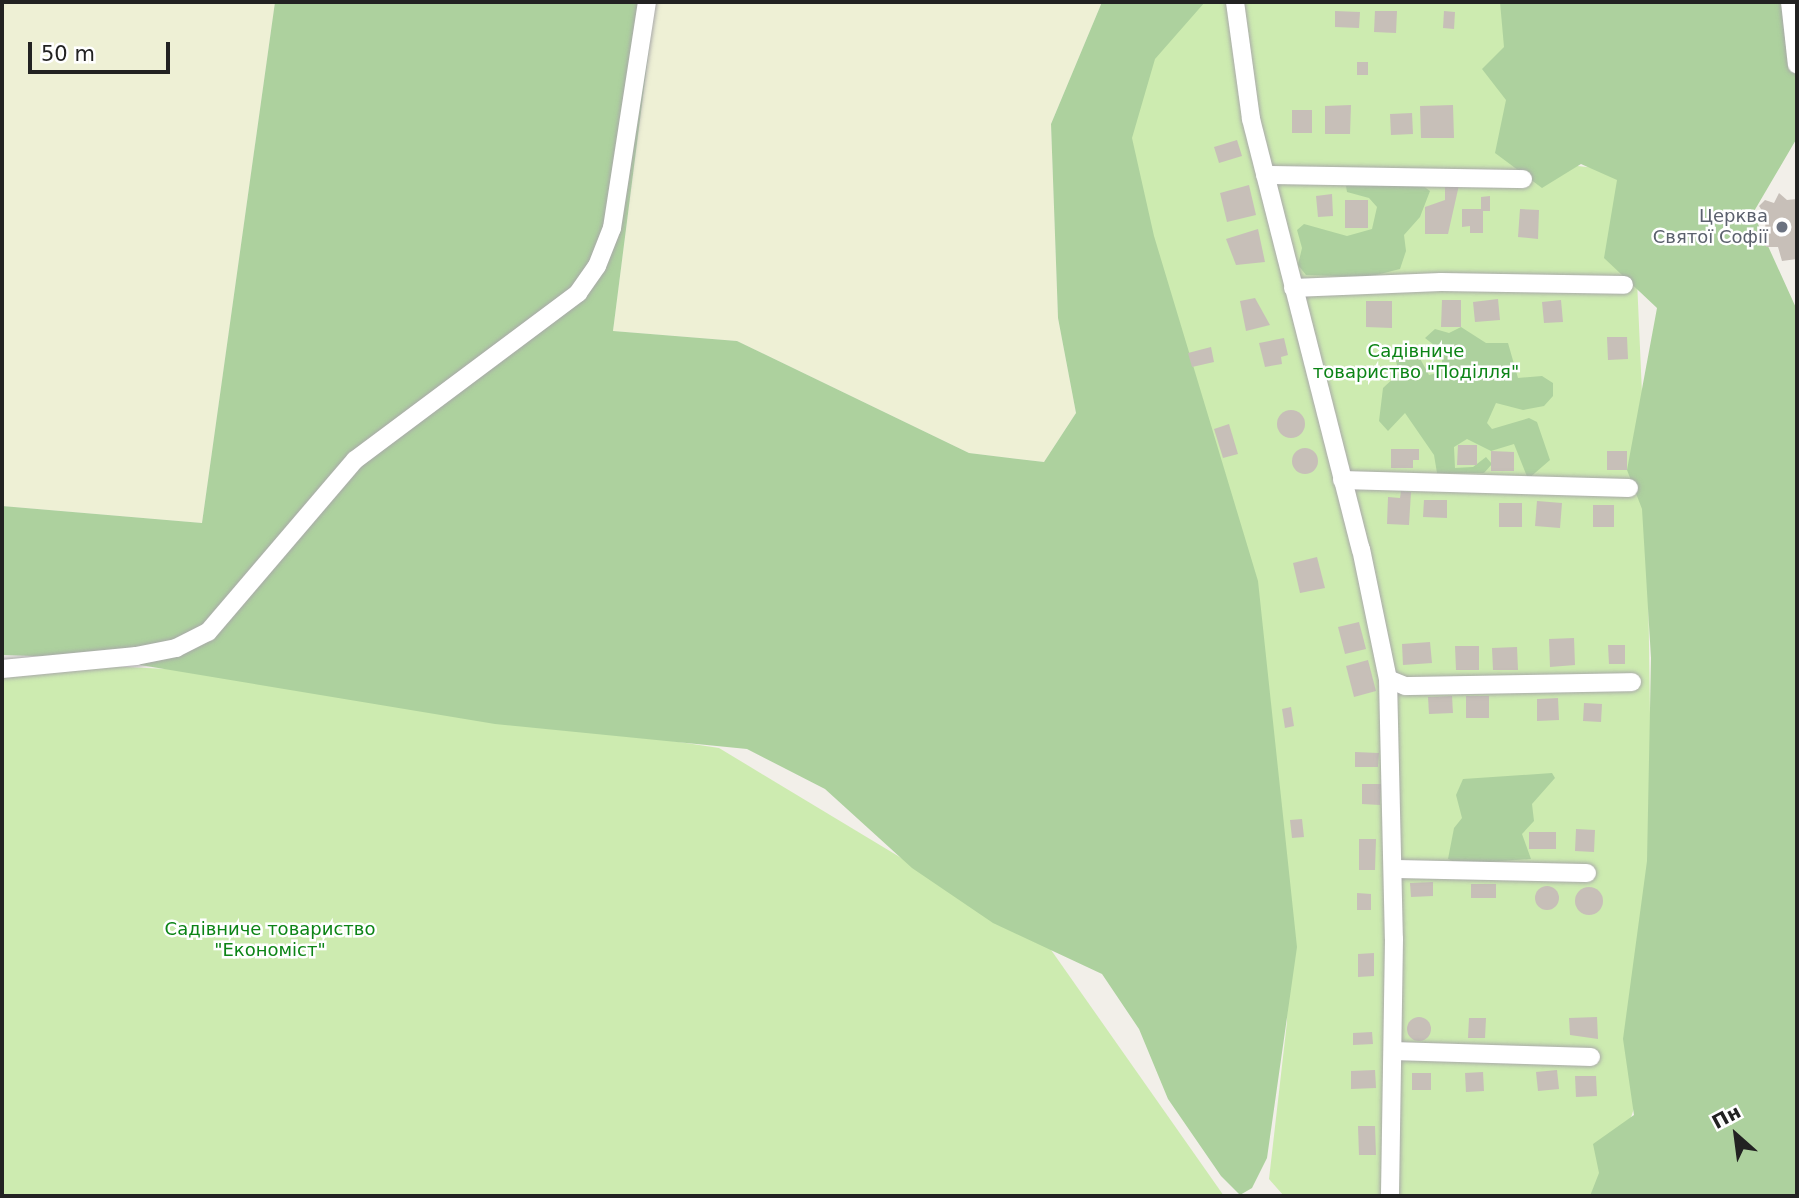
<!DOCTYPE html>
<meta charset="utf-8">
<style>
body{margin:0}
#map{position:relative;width:1799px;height:1198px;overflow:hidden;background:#f2efe9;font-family:"DejaVu Sans",sans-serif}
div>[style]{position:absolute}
.farmland>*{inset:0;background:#eef0d5}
.grass>*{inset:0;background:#cdebb0}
.forest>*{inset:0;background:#add19e}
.building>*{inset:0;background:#c7bfb8}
.round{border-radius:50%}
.roads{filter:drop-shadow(0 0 2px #a9a9a9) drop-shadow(0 0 2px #a9a9a9)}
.street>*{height:18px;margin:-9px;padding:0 9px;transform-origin:9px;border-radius:9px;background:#fff}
.dots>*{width:19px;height:19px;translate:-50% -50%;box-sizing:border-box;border:4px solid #fff;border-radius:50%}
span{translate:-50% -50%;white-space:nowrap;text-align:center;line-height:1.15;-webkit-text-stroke:5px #fff;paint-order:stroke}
.worship-label{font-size:18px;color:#5b616d}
.right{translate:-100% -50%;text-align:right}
.park-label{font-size:18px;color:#0c8416}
.frame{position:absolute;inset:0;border:4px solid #222;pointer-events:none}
.north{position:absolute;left:1701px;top:1100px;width:70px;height:70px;-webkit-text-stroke:5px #fff;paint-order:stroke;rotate:332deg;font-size:19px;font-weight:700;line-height:28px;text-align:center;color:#222}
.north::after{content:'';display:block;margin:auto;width:24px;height:32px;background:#222;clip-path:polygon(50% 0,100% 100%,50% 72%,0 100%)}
.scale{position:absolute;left:28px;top:42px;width:142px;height:32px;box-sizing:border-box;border:4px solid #222;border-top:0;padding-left:9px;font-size:21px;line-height:24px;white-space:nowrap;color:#222;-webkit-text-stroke:5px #fff;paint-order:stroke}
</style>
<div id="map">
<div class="farmland">
<div style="clip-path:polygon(2px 2px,275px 2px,202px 523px,2px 506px)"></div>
<div style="clip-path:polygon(655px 2px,1102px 2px,1051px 124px,1058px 318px,1076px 413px,1044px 462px,969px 453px,737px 341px,613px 331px)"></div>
</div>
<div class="grass">
<div style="clip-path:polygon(1202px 2px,1508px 2px,1519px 160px,1626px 171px,1637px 280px,1647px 507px,1652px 852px,1642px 1083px,1606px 1196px,1284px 1196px,1269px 1179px,1287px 1022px,1288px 922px,1126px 141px,1142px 50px)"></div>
<div style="clip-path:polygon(65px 664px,208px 671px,719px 748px,1049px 947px,1224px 1196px,2px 1196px,2px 667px)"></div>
</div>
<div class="forest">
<div style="clip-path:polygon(275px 2px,655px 2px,613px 331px,737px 341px,969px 453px,1044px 462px,1076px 413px,1058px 318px,1051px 124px,1102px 2px,1205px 2px,1155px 59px,1132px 138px,1154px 236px,1258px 581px,1297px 947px,1267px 1158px,1252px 1188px,1240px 1195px,1221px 1176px,1168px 1099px,1139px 1029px,1102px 974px,993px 923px,912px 868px,825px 789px,747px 749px,495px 724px,98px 658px,2px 655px,2px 506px,202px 523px)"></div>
<div style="clip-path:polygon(1500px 2px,1786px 2px,1797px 84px,1797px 138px,1753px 213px,1797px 310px,1797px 1196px,1590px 1196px,1599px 1173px,1593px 1144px,1634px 1115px,1623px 1039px,1647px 861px,1651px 658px,1642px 509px,1627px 470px,1657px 308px,1604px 258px,1617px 180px,1581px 164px,1542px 188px,1495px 153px,1506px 100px,1482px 69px,1504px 47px)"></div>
<div style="clip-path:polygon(1355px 182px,1419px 183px,1430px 191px,1420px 217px,1404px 235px,1406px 251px,1400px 269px,1368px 277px,1306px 275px,1298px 265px,1302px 248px,1297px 230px,1304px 224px,1347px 236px,1372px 229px,1377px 207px,1369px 198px,1347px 192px,1346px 186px)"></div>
<div style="clip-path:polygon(1461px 327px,1486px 343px,1508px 343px,1518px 378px,1542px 376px,1553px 383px,1553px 396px,1544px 406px,1523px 410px,1496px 403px,1487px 423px,1492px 429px,1529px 418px,1537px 422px,1550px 460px,1528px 479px,1514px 444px,1491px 451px,1467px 439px,1454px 447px,1455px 468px,1473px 467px,1486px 457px,1492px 464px,1484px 473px,1437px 473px,1434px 455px,1405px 413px,1388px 431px,1379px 421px,1383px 388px,1399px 373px,1396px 361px,1417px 353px,1429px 375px,1441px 372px,1443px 352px,1425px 338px,1435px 329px,1449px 333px)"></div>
<div style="clip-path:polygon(1552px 773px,1555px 778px,1532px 804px,1534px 821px,1522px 834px,1531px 859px,1459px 864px,1448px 859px,1454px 828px,1462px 818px,1456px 795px,1463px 779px)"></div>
</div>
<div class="building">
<div style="clip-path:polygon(1335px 11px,1360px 12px,1359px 28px,1335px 27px)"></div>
<div style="clip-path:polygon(1375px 11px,1397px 11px,1396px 33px,1374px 32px)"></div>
<div style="clip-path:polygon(1444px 11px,1455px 12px,1454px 29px,1443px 28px)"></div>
<div style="clip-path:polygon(1357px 62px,1368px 62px,1368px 75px,1357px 75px)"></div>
<div style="clip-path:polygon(1351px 105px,1350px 134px,1325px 134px,1325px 106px)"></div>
<div style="clip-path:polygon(1453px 105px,1454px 138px,1421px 138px,1420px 106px)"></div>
<div style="clip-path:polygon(1292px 110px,1312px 110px,1312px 133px,1292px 133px)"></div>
<div style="clip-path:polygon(1412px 113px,1413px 134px,1391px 135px,1390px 114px)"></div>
<div style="clip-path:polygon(1237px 140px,1242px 156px,1219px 163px,1214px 147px)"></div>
<div style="clip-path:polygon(1249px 185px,1256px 215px,1227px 222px,1220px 193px)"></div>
<div style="clip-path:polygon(1445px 185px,1459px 185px,1448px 234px,1425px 234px,1425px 207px,1445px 200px)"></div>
<div style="clip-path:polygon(1779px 193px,1787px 200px,1797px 199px,1797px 259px,1782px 261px,1778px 247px,1766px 247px,1765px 215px,1759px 206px,1765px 200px,1774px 203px)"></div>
<div style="clip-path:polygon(1332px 194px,1333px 216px,1318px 217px,1316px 196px)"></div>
<div style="clip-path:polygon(1490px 196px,1490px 211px,1483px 211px,1483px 233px,1470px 233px,1470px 226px,1462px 227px,1462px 209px,1481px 209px,1481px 197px)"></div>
<div style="clip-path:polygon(1345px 200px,1368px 200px,1368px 228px,1345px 228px)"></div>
<div style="clip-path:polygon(1520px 209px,1539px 210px,1538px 239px,1518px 237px)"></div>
<div style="clip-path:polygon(1258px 229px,1265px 262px,1236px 265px,1226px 239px)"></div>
<div style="clip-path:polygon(1255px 298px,1270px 325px,1246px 331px,1240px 301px)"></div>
<div style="clip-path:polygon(1498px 299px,1500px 320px,1475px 322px,1473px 302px)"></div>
<div style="clip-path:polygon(1442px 300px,1461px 300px,1461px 327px,1441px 327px)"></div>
<div style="clip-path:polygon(1561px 300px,1563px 322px,1544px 323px,1542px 302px)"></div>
<div style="clip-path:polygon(1366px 301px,1392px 301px,1392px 328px,1366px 327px)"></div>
<div style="clip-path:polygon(1607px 337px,1627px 337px,1628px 359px,1608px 360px)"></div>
<div style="clip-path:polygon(1284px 338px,1288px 355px,1281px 357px,1282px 364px,1265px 367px,1259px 343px)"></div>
<div style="clip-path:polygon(1211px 347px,1214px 362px,1192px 367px,1188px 353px)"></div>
<div class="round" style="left:1277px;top:410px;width:28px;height:28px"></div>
<div style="clip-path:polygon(1229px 424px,1238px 454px,1223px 458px,1214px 429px)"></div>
<div style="clip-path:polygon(1458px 445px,1477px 445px,1477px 465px,1457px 465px)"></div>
<div class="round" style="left:1292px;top:448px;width:26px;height:26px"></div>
<div style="clip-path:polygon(1391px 449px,1419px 449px,1419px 460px,1413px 460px,1413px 468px,1391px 468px)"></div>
<div style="clip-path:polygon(1491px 451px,1514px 452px,1514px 471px,1491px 471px)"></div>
<div style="clip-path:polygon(1607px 451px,1627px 451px,1627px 470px,1607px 470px)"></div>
<div style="clip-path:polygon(1401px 491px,1411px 492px,1409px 525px,1387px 524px,1388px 497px,1400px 498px)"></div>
<div style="clip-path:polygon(1424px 500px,1447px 500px,1447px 518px,1423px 517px)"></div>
<div style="clip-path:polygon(1537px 501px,1562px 503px,1560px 528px,1535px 526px)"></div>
<div style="clip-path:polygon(1499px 503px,1522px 503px,1522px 527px,1499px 527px)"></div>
<div style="clip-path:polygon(1593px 505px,1614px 505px,1614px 527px,1593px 527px)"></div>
<div style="clip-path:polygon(1317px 557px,1325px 588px,1300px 593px,1293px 563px)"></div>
<div style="clip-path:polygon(1359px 622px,1366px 649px,1345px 654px,1338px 627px)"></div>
<div style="clip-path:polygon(1574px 638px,1575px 665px,1550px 667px,1549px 639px)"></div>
<div style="clip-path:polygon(1430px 642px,1432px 663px,1403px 665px,1402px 644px)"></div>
<div style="clip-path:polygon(1608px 645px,1625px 645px,1625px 664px,1609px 664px)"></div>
<div style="clip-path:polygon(1455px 646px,1479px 646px,1479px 670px,1456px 670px)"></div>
<div style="clip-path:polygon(1517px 647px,1518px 670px,1493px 670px,1492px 648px)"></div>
<div style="clip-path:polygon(1368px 660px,1376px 691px,1354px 697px,1346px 666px)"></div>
<div style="clip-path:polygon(1452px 696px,1453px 713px,1429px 714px,1428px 697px)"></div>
<div style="clip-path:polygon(1466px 696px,1489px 696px,1489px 718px,1466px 718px)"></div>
<div style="clip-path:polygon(1558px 698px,1559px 720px,1537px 721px,1537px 699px)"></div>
<div style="clip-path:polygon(1584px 703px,1602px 704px,1601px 722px,1583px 721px)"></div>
<div style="clip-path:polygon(1291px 707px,1294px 726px,1285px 728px,1282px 709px)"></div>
<div style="clip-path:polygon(1355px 752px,1379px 753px,1378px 767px,1355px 767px)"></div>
<div style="clip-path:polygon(1362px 784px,1381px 784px,1380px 805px,1362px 804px)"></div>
<div style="clip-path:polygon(1302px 819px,1304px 837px,1292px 838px,1290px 820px)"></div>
<div style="clip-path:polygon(1576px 829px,1595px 830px,1594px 852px,1575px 851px)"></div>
<div style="clip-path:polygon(1529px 832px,1556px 832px,1556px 849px,1529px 849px)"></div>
<div style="clip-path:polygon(1359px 839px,1376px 839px,1375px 870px,1359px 870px)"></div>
<div style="clip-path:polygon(1433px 882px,1433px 896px,1411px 897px,1410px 883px)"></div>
<div style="clip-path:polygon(1471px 884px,1496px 884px,1496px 898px,1471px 898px)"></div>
<div class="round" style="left:1535px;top:886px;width:24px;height:24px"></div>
<div class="round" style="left:1575px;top:887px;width:28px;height:28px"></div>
<div style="clip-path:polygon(1357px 893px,1371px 894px,1371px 910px,1357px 910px)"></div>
<div style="clip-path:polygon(1374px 953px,1374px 976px,1358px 977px,1358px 954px)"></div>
<div class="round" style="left:1407px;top:1017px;width:24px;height:24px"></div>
<div style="clip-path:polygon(1597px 1017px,1598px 1039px,1570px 1035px,1569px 1018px)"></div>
<div style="clip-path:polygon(1469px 1018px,1486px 1018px,1485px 1038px,1468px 1038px)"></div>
<div style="clip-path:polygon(1372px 1032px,1373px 1044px,1353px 1045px,1353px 1033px)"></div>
<div style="clip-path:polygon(1375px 1070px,1376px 1088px,1351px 1089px,1351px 1071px)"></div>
<div style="clip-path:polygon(1557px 1070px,1559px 1089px,1538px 1091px,1536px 1072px)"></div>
<div style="clip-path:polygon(1483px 1072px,1484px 1091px,1466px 1092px,1465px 1073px)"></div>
<div style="clip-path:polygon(1412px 1073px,1431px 1073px,1431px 1090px,1412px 1090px)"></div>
<div style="clip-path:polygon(1575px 1076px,1596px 1076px,1597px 1096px,1576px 1097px)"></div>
<div style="clip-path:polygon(1358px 1126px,1375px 1126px,1376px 1155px,1359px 1155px)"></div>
</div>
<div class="roads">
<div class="street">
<div style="left:1235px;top:2px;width:118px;rotate:82.2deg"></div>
<div style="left:1251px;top:119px;width:444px;rotate:75.7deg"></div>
<div style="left:1361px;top:549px;width:133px;rotate:78.3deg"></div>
<div style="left:1388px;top:679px;width:260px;rotate:88.7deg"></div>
<div style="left:1394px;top:939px;width:257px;rotate:90.9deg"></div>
<div style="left:1790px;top:2px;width:63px;rotate:83.7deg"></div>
<div style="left:1265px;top:175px;width:258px;rotate:0.9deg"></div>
<div style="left:1293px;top:288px;width:148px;rotate:-2.3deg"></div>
<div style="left:1441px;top:282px;width:183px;rotate:0.9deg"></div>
<div style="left:1342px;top:480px;width:287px;rotate:1.6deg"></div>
<div style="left:2px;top:669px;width:135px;rotate:-5.5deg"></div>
<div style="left:136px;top:656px;width:41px;rotate:-11.3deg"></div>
<div style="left:176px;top:648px;width:36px;rotate:-27deg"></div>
<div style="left:208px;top:632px;width:226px;rotate:-49.5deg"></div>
<div style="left:355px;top:460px;width:279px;rotate:-36.8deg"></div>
<div style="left:578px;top:293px;width:33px;rotate:-55deg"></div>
<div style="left:597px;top:266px;width:41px;rotate:-68.5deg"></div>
<div style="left:612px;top:228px;width:229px;rotate:-81.2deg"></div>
<div style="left:1388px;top:679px;width:18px;rotate:22deg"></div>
<div style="left:1405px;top:686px;width:227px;rotate:-1deg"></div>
<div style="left:1394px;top:869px;width:193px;rotate:1.2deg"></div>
<div style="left:1393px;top:1051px;width:198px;rotate:1.7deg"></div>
</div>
</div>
<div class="dots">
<div style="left:1782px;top:227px;background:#6b7280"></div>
</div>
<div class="worship-label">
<span class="right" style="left:1768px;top:227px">Церква<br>Святої Софії</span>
</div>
<div class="park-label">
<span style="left:1416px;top:362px">Садівниче<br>товариство "Поділля"</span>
<span style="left:270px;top:940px">Садівниче товариство<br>"Економіст"</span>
</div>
<div class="frame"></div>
<div class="north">Пн</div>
<div class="scale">50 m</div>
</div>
